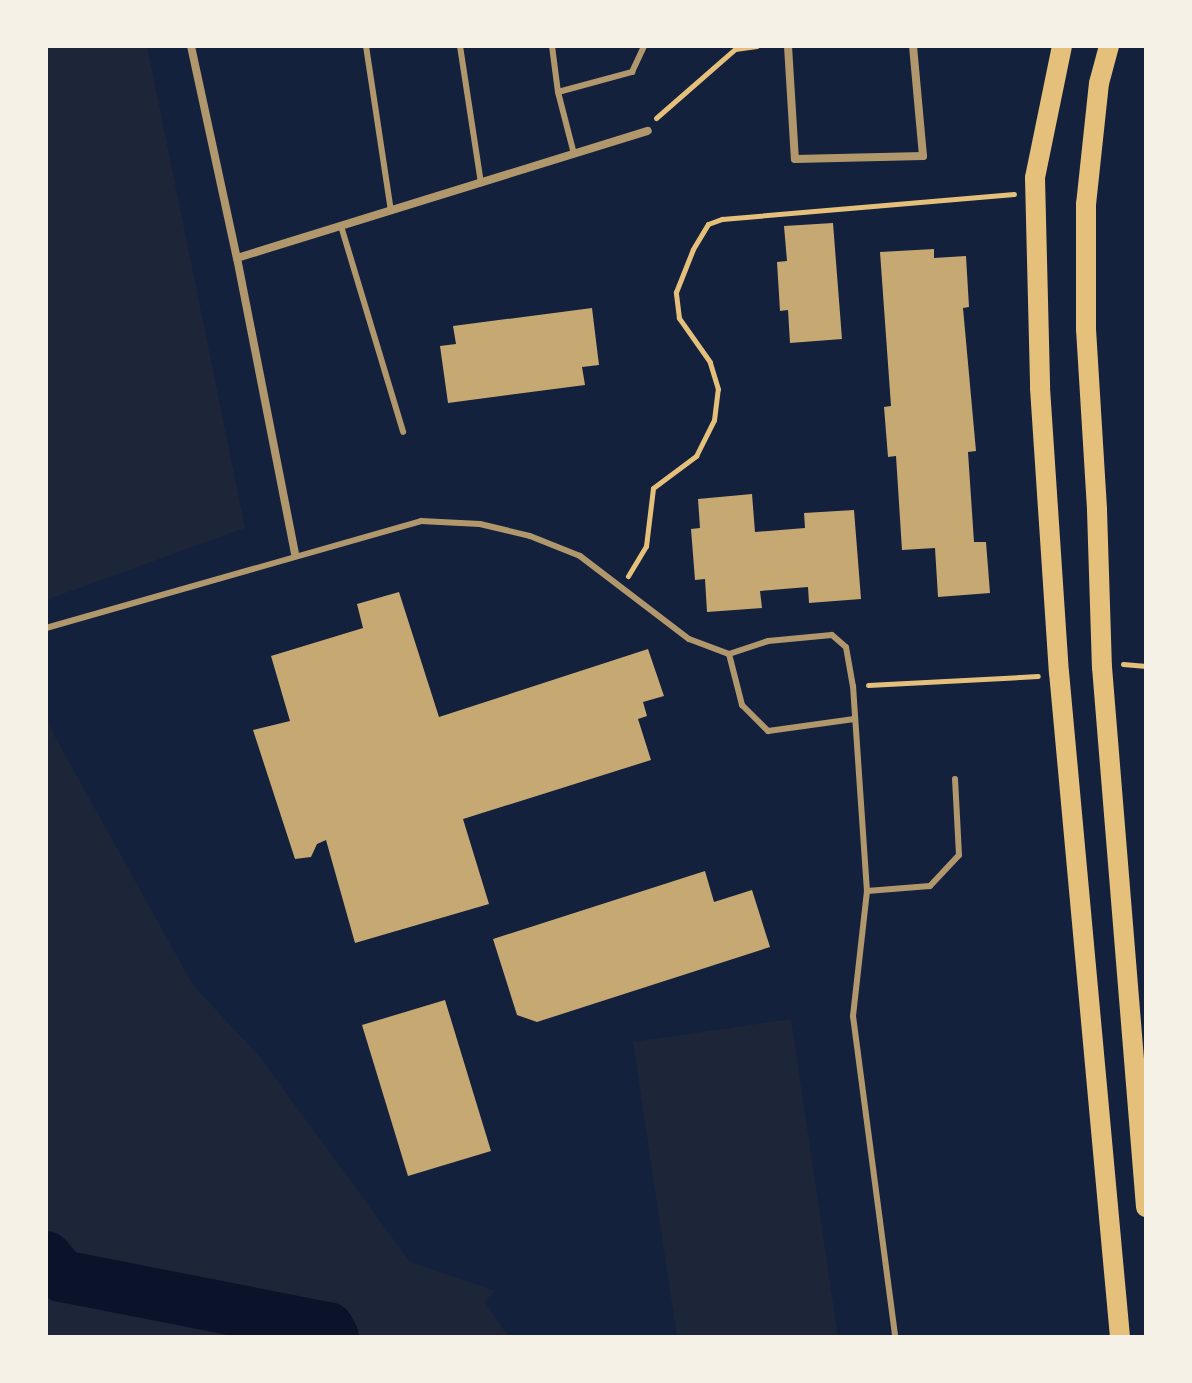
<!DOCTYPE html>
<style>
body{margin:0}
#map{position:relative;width:1192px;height:1383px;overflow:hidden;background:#14213d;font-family:Ubuntu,sans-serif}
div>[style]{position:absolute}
.green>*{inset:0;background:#1d2539}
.river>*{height:52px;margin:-26px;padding:0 26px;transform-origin:26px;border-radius:26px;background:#0b132b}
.building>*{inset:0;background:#c6a872}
.path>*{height:5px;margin:-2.5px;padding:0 2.5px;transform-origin:2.5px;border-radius:2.5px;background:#e5c07b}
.service>*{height:6px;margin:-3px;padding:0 3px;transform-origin:3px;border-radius:3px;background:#b1986c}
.minor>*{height:8px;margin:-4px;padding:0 4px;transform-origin:4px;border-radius:4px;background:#b1986c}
.primary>*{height:20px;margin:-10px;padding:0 10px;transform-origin:10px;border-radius:10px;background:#e5c07b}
span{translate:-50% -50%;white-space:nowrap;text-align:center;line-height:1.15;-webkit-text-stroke:6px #f6f1e7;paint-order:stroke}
.frame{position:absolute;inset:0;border:48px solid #f6f1e7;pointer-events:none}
</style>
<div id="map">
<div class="green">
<div style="clip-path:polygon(46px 46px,147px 46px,245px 528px,46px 600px)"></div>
<div style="clip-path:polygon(46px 713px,54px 735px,193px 985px,259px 1056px,410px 1262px,495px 1291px,484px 1302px,509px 1337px,46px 1337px)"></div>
<div style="clip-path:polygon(791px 1019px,838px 1337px,677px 1337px,633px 1042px)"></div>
</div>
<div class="river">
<div style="left:46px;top:1257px;width:25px;rotate:50deg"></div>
<div style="left:62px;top:1276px;width:271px;rotate:11.1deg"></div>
<div style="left:328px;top:1328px;width:10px;rotate:61deg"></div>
</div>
<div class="building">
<div style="clip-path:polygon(833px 223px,842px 339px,790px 343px,788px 310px,780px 311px,777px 262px,787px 261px,784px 226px)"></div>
<div style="clip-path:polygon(934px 249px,934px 258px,966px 256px,969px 307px,963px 308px,976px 451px,968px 452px,974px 542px,986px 542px,990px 593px,938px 597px,935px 548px,902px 550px,896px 456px,888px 457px,884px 407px,891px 406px,880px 252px)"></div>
<div style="clip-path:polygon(592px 308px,599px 365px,582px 367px,585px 385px,448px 403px,440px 346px,456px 344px,453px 326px)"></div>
<div style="clip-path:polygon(752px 494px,755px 532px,805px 528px,804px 513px,854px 510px,861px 599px,809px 603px,808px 587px,760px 591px,762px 608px,707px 612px,705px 579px,695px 580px,691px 529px,700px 528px,698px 499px)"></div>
<div style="clip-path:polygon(399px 592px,439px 717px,648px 649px,664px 696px,643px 702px,647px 716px,638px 719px,651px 760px,463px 819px,489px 904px,355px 943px,326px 840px,317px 844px,311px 857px,295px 859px,253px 730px,290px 721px,271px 656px,363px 628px,357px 604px)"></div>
<div style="clip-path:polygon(705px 871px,714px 902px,752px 890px,770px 947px,537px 1022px,517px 1015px,493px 939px)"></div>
<div style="clip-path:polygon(445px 1000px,491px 1151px,408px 1176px,362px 1025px)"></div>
</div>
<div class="path">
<div style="left:656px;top:118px;width:105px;rotate:-41.1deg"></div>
<div style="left:735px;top:49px;width:22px;rotate:-8deg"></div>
<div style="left:628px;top:576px;width:35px;rotate:-59deg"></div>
<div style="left:646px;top:546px;width:58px;rotate:-83.1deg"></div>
<div style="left:653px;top:488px;width:54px;rotate:-36.7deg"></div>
<div style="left:696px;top:456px;width:40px;rotate:-63.4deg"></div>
<div style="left:714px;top:420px;width:31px;rotate:-83deg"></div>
<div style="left:718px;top:389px;width:28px;rotate:-107deg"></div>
<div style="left:710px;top:362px;width:54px;rotate:-125.2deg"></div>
<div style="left:679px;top:318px;width:26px;rotate:-97deg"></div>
<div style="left:676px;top:292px;width:46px;rotate:-68.4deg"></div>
<div style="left:693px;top:249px;width:29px;rotate:-59deg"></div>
<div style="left:708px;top:224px;width:15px;rotate:-20deg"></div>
<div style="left:722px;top:219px;width:293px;rotate:-4.9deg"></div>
<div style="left:1123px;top:664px;width:23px;rotate:5deg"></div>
<div style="left:868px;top:685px;width:170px;rotate:-3deg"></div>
</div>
<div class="service">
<div style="left:366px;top:46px;width:167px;rotate:81.4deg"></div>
<div style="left:460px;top:46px;width:139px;rotate:81.3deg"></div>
<div style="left:552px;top:46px;width:46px;rotate:82.6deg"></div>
<div style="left:574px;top:154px;width:64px;rotate:-104.5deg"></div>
<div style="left:558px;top:92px;width:77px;rotate:-15.1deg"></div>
<div style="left:632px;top:72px;width:29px;rotate:-65deg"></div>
<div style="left:341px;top:226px;width:215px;rotate:73.2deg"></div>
<div style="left:46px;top:628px;width:390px;rotate:-15.9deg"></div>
<div style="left:421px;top:521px;width:59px;rotate:2.9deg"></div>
<div style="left:480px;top:524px;width:51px;rotate:13.5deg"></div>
<div style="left:530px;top:536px;width:54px;rotate:21.8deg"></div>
<div style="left:580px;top:556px;width:137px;rotate:37.3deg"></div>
<div style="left:689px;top:639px;width:43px;rotate:20.6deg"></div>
<div style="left:729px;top:654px;width:41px;rotate:-18.4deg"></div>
<div style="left:768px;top:641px;width:64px;rotate:-5.4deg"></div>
<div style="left:832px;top:635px;width:18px;rotate:41deg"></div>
<div style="left:846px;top:647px;width:40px;rotate:80deg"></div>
<div style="left:853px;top:686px;width:205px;rotate:86.1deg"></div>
<div style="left:867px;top:891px;width:126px;rotate:96.4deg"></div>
<div style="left:853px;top:1016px;width:324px;rotate:82.5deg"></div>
<div style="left:729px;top:654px;width:53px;rotate:75.7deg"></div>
<div style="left:742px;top:705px;width:37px;rotate:45deg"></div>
<div style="left:768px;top:731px;width:87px;rotate:-7.9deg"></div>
<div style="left:867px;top:891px;width:63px;rotate:-4.5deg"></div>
<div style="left:930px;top:886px;width:42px;rotate:-46.9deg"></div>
<div style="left:959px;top:855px;width:76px;rotate:-93deg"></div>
</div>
<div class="minor">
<div style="left:191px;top:46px;width:217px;rotate:77.8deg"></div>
<div style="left:237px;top:258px;width:302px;rotate:78.9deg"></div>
<div style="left:788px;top:46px;width:113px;rotate:86.5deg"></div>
<div style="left:795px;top:159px;width:128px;rotate:-1.3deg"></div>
<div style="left:923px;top:156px;width:110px;rotate:-95.2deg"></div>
<div style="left:237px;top:258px;width:430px;rotate:-17.2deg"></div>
</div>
<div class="primary">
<div style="left:1062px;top:46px;width:135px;rotate:101.6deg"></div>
<div style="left:1035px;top:178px;width:210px;rotate:88.6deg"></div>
<div style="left:1040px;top:388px;width:285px;rotate:86.2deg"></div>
<div style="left:1059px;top:672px;width:668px;rotate:84.76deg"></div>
<div style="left:1109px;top:46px;width:38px;rotate:105deg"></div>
<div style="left:1099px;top:83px;width:122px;rotate:96.1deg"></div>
<div style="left:1086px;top:204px;width:125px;rotate:90deg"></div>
<div style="left:1086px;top:329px;width:181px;rotate:86.5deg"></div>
<div style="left:1097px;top:510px;width:157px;rotate:88.2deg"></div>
<div style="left:1102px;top:667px;width:542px;rotate:85.34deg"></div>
</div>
<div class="frame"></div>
</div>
